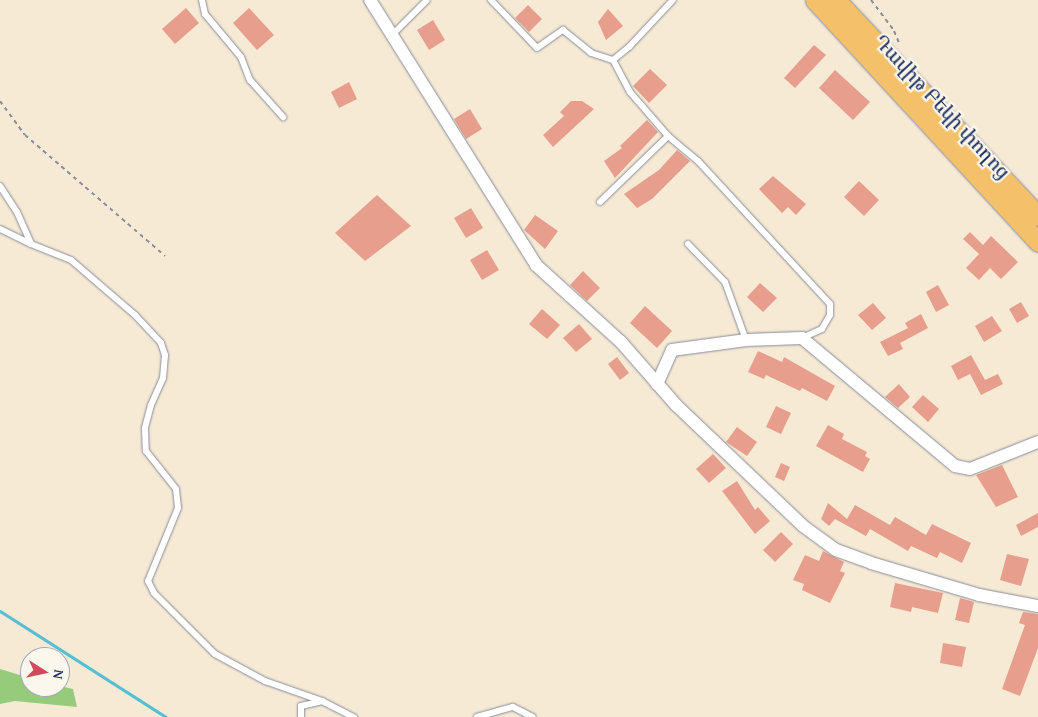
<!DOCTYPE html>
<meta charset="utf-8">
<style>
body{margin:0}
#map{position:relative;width:1038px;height:717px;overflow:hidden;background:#f6ead5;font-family:"Gentium Book Plus","Noto Serif Armenian",serif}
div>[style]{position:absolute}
.green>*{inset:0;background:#97cb7c}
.stream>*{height:3px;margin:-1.5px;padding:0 1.5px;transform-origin:1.5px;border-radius:1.5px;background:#56bed3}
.building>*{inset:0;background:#e79e8c}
.path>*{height:2px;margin-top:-1px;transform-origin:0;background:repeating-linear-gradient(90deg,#888c9a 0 4px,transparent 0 8px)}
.roads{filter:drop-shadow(0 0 1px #888c9a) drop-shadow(0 0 1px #888c9a)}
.service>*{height:6px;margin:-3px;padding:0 3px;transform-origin:3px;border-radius:3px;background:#fff}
.minor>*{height:12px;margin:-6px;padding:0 6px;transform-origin:6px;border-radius:6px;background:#fff}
.primary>*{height:19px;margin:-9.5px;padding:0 9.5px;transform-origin:9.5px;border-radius:9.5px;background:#f4c16a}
span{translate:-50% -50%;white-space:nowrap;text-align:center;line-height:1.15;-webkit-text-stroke:4.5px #fbf7ec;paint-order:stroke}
.street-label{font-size:20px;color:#1b2f5e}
.north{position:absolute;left:20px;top:647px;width:50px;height:50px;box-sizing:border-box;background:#fbf7ec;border:1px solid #a1a7b3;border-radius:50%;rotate:100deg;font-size:14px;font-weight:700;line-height:20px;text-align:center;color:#1b2f5e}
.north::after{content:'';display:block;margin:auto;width:18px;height:22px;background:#d1495b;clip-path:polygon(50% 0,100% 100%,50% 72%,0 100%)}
</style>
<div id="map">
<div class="green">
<div style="clip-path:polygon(0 669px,30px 678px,30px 687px,60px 686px,73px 689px,77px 707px,15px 701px,0 704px)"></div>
</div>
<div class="stream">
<div style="left:0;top:611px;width:197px;rotate:32.6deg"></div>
</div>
<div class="building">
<div style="clip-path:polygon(528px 5px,542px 19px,529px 32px,515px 18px)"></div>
<div style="clip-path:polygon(186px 8px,199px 23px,175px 44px,162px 29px)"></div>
<div style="clip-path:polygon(249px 8px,274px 35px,257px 50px,233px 23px)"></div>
<div style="clip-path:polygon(608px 9px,623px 26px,606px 40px,598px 22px)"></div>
<div style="clip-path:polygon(433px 20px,445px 40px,429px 50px,417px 30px)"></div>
<div style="clip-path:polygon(814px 45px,826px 55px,795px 88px,784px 78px)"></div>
<div style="clip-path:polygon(650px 69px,667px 85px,649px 103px,633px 86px)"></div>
<div style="clip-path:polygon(835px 70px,870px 102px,853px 120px,819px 88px)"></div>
<div style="clip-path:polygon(349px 82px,357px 99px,339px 108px,331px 92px)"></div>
<div style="clip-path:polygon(571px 101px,582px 101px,594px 109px,553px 147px,543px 135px,564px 116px,560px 112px)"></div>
<div style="clip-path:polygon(470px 109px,482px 129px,466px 139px,454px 119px)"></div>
<div style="clip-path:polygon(647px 120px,658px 132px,615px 178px,604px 161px,622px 148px,620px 146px)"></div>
<div style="clip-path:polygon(677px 150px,690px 161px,652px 199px,637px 208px,624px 194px,659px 170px)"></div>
<div style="clip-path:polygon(773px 176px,806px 204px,796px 215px,788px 207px,782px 213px,759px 189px)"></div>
<div style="clip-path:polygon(859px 181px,879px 200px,864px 216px,844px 197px)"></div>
<div style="clip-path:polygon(377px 195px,411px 226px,365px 261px,335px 233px)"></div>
<div style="clip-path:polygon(471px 208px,483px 228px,466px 238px,454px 218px)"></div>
<div style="clip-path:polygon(535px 215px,558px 231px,545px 249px,524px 230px)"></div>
<div style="clip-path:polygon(970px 232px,983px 245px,991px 236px,1018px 262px,1001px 279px,990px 268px,979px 280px,966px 268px,979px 254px,963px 239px)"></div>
<div style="clip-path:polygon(487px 250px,499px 270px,482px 280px,470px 260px)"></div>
<div style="clip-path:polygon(583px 271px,600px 288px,587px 301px,570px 285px)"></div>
<div style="clip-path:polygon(760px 283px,777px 298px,763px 312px,747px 297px)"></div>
<div style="clip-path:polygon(938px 285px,949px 305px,936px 312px,926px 292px)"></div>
<div style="clip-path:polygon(1021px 302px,1029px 316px,1017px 323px,1009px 309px)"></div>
<div style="clip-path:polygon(873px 303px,886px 318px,872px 330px,858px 315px)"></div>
<div style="clip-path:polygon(645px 306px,672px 331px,657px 348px,630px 323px)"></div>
<div style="clip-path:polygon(542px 309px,560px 325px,547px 339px,529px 324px)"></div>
<div style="clip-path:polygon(921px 314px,928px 328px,900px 343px,903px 349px,888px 356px,880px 342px,908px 328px,905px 323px)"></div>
<div style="clip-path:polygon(992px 316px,1002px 331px,984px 342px,975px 326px)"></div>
<div style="clip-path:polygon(579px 324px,592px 339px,576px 352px,563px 338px)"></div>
<div style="clip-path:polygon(758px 351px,782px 362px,784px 357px,835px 386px,827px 401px,802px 388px,800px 391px,766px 375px,764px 379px,748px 372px)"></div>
<div style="clip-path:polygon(971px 355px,985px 380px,998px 374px,1003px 384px,981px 395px,970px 374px,958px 380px,951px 366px)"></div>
<div style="clip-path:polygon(617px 357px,629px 373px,620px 380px,608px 364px)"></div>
<div style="clip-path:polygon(899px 384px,910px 397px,898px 408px,885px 397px)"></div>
<div style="clip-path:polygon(923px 395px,939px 409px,928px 422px,912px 407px)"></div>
<div style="clip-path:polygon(776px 406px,791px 413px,781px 434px,766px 427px)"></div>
<div style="clip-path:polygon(828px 425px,844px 434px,842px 439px,867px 452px,865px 456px,870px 459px,863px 472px,816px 446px)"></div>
<div style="clip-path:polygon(737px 427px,757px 442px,747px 456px,726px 442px)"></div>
<div style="clip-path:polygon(713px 454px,726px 468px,709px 483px,696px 469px)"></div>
<div style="clip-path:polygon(781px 463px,790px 467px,784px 481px,775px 477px)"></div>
<div style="clip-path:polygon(1002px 465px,1018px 497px,996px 507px,976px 475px)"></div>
<div style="clip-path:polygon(737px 481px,755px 510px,758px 507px,770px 521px,755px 534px,722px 491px)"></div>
<div style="clip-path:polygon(828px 503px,847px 519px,855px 505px,890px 525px,895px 517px,926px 535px,932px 524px,971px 543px,962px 563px,940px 552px,937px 558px,911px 546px,908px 551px,870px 529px,866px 536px,835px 519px,829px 526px,821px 519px)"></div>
<div style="clip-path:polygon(1038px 513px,1038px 527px,1021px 536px,1016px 525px)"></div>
<div style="clip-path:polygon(781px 532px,793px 544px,775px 562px,763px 550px)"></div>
<div style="clip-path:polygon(823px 551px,844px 562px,840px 571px,845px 573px,830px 603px,802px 590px,804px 584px,793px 580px,805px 555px,819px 561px)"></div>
<div style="clip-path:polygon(1007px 554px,1029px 559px,1021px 586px,1000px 580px)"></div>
<div style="clip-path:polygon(895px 583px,943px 593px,938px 613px,912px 607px,911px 612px,890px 607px)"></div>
<div style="clip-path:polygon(960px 598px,974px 602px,969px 623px,955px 620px)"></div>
<div style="clip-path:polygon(1023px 612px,1038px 614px,1038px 648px,1020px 696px,1002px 689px,1025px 625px,1019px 623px)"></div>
<div style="clip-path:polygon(943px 643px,966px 647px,962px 667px,940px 663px)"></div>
</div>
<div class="path">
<div style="left:871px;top:0;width:39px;rotate:53deg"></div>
<div style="left:894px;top:31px;width:15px;rotate:67deg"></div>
<div style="left:0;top:101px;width:42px;rotate:53.7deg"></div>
<div style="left:25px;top:135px;width:185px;rotate:40.8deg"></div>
</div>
<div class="roads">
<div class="service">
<div style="left:202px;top:0;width:14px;rotate:78deg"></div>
<div style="left:205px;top:14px;width:56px;rotate:50.1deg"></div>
<div style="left:241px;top:57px;width:25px;rotate:69deg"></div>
<div style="left:250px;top:80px;width:50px;rotate:48.3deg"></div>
<div style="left:491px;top:0;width:66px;rotate:46.2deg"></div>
<div style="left:537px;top:48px;width:32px;rotate:-35deg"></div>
<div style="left:563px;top:30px;width:36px;rotate:39deg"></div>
<div style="left:591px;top:53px;width:23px;rotate:18deg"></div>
<div style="left:613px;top:60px;width:21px;rotate:-39deg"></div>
<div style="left:629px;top:47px;width:64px;rotate:-46.9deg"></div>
<div style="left:392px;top:35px;width:49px;rotate:-45deg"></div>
<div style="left:668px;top:136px;width:39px;rotate:40deg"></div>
<div style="left:698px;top:161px;width:195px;rotate:47.3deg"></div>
<div style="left:830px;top:304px;width:11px;rotate:90deg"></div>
<div style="left:830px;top:315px;width:16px;rotate:120deg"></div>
<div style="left:822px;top:329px;width:22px;rotate:156deg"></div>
<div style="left:0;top:186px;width:31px;rotate:57deg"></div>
<div style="left:17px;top:212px;width:35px;rotate:66deg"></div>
<div style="left:31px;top:244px;width:34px;rotate:-154deg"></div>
<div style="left:600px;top:202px;width:95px;rotate:-44.1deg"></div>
<div style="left:668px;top:136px;width:58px;rotate:-130.8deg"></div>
<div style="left:630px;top:92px;width:36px;rotate:-118deg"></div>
<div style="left:31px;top:244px;width:43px;rotate:21.8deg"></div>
<div style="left:71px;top:260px;width:84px;rotate:40.7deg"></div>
<div style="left:135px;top:315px;width:38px;rotate:47deg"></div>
<div style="left:161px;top:343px;width:13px;rotate:72deg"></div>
<div style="left:165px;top:355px;width:23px;rotate:95deg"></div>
<div style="left:163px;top:378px;width:30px;rotate:114deg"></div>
<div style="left:151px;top:405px;width:24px;rotate:105deg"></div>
<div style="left:145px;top:428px;width:23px;rotate:88deg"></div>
<div style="left:146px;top:451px;width:48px;rotate:51.7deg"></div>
<div style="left:176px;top:489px;width:19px;rotate:84deg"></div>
<div style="left:178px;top:508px;width:79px;rotate:112.3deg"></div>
<div style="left:148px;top:581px;width:13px;rotate:63deg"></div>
<div style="left:154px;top:593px;width:86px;rotate:45deg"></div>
<div style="left:215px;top:654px;width:57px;rotate:28.4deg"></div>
<div style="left:265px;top:681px;width:60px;rotate:19.3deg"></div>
<div style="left:688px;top:244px;width:53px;rotate:45.8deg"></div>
<div style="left:725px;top:282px;width:62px;rotate:70.1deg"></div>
<div style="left:301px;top:717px;width:11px;rotate:-90deg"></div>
<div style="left:301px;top:706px;width:22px;rotate:-13deg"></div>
<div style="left:322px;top:701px;width:36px;rotate:27deg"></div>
<div style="left:477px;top:717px;width:37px;rotate:-16deg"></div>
<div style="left:513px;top:707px;width:22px;rotate:27deg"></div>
</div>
<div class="minor">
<div style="left:370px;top:0;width:313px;rotate:57.9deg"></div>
<div style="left:536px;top:265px;width:115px;rotate:42.2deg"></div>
<div style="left:621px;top:342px;width:84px;rotate:48.9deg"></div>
<div style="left:676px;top:405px;width:175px;rotate:43.6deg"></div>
<div style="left:803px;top:526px;width:41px;rotate:36deg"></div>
<div style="left:836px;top:550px;width:37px;rotate:20deg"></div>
<div style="left:871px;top:563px;width:113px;rotate:16.5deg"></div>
<div style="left:979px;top:595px;width:60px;rotate:10.6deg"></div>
<div style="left:657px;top:384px;width:37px;rotate:-66deg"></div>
<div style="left:672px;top:350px;width:75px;rotate:-7.7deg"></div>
<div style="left:746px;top:340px;width:56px;rotate:-2deg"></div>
<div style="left:802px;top:338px;width:199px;rotate:39.9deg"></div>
<div style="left:955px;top:466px;width:15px;rotate:11deg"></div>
<div style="left:970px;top:469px;width:73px;rotate:-21.7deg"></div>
</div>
<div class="primary">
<div style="left:815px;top:0;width:329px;rotate:47.3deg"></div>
<div style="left:836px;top:0;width:296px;rotate:46.9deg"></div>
</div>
</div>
<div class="street-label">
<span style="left:943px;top:106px;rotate:47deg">Դավիթ Բեկի փողոց</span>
</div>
<div class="north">N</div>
</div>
